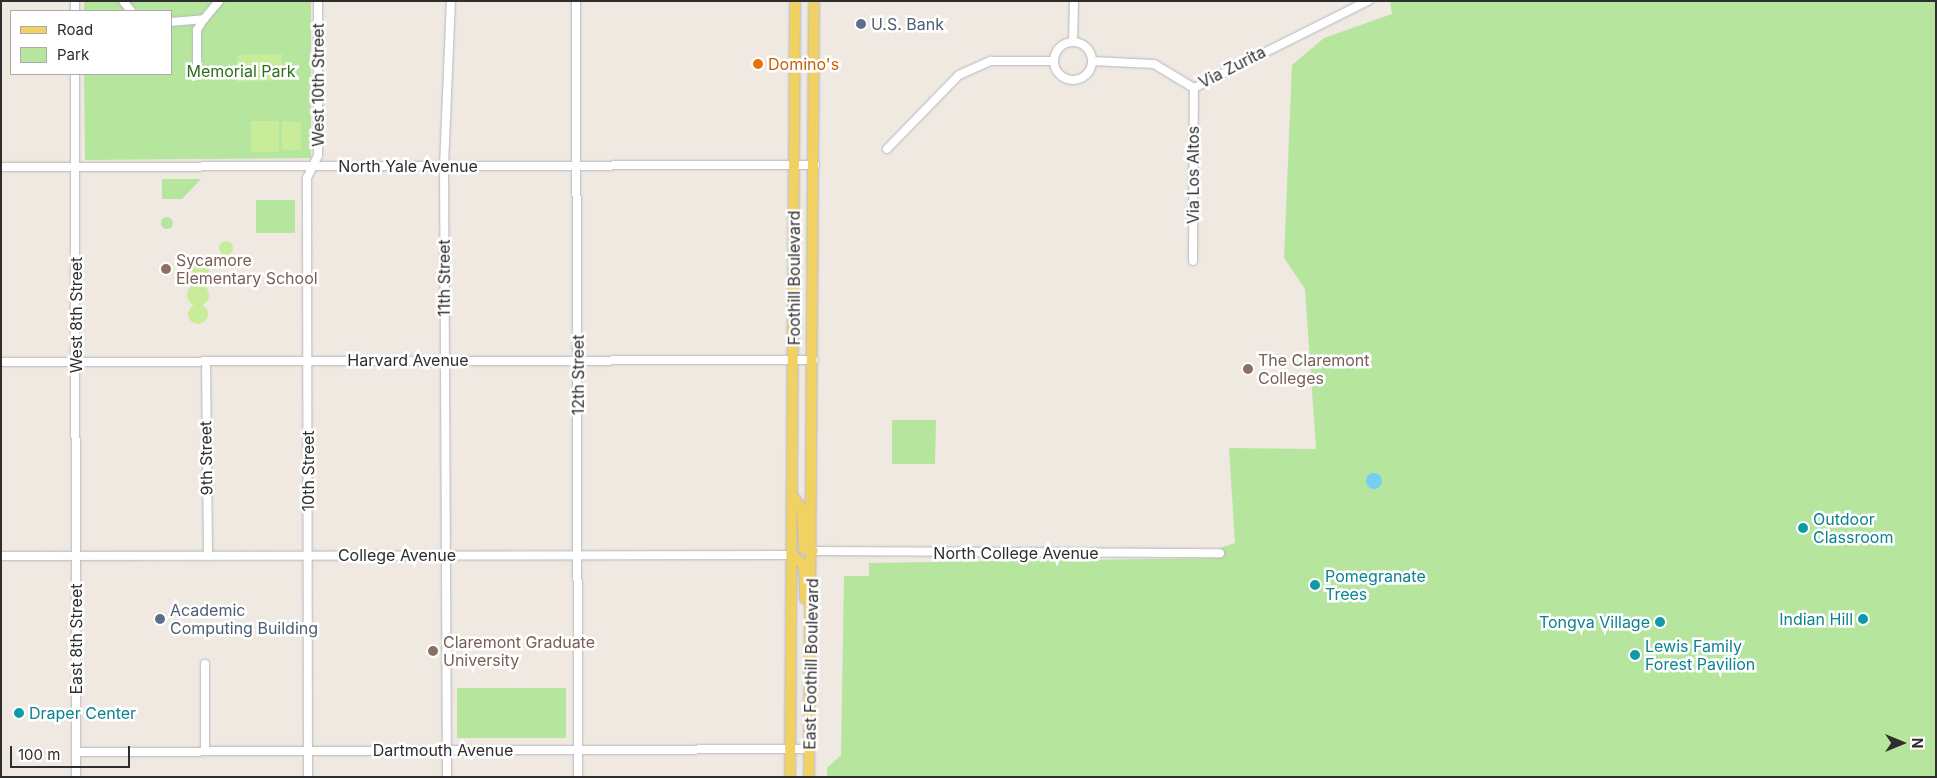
<!DOCTYPE html>
<style>
body{margin:0}
#map{position:relative;width:1937px;height:778px;overflow:hidden;background:#efe9e1;font-family:Inter,sans-serif}
div>[style]{position:absolute}
.green>*{inset:0;background:#b6e59e}
.round{border-radius:50%}
.pitch>*{inset:0;background:#c9ec9a}
.water>*{inset:0;background:#75cff0}
.roads{filter:drop-shadow(0 0 1px #b4b7c1) drop-shadow(0 0 1px #b4b7c1)}
.minor>*{height:8px;margin:-4px;padding:0 4px;transform-origin:4px;border-radius:4px;background:#fff}
.minor>.ring{margin:-4px;padding:0;box-sizing:content-box;background:none;border:8px solid #fff;border-radius:50%}
.major>*{height:10px;margin:-5px;padding:0 5px;transform-origin:5px;border-radius:5px;background:#f2d163}
.dots>*{width:14px;height:14px;translate:-50% -50%;box-sizing:border-box;border:2px solid #fff;border-radius:50%}
span{translate:-50% -50%;white-space:nowrap;text-align:center;line-height:1.15;-webkit-text-stroke:5px #fff;paint-order:stroke}
.service-label{font-size:16px;color:#4e5e75}
.left{translate:0 -50%;text-align:left}
.food-label{font-size:16px;color:#c56008}
.street-label{font-size:16px;color:#2e2e2e}
.park-label{font-size:16px;color:#2c6e1b}
.education-label{font-size:16px;color:#785e54}
.culture-label{font-size:16px;color:#0d838f}
.right{translate:-100% -50%;text-align:right}
.frame{position:absolute;inset:0;border:2px solid #2e2e2e;pointer-events:none}
.legend{position:absolute;left:10px;top:10px;width:162px;height:65px;box-sizing:border-box;background:#fff;border:1px solid #ababab;margin:0;padding:6px 9px;list-style:none;font-size:15px;color:#2e2e2e}
.legend li{display:flex;align-items:center;gap:10px;height:25px}
.legend b{width:25px;border:1px solid #ababab}
.north{position:absolute;left:1877px;top:718px;width:50px;height:50px;-webkit-text-stroke:4px #fff;paint-order:stroke;rotate:90deg;font-size:14px;font-weight:700;line-height:20px;text-align:center;color:#2e2e2e}
.north::after{content:'';display:block;margin:auto;width:18px;height:22px;background:#2e2e2e;clip-path:polygon(50% 0,100% 100%,50% 72%,0 100%)}
.scale{position:absolute;left:10px;top:746px;width:120px;height:22px;box-sizing:border-box;border:2px solid #2e2e2e;border-top:0;padding-left:6px;font-size:15px;line-height:18px;white-space:nowrap;color:#2e2e2e;-webkit-text-stroke:4px #fff;paint-order:stroke}
</style>
<div id="map">
<div class="green">
<div style="clip-path:polygon(84px 1px,311px 1px,311px 158px,85px 160px,84px 74px,171px 74px,171px 11px,84px 11px)"></div>
<div style="clip-path:polygon(1390px 1px,1936px 1px,1936px 777px,827px 777px,827px 768px,841px 755px,844px 576px,869px 576px,869px 563px,1219px 558px,1220px 548px,1235px 543px,1229px 448px,1316px 449px,1305px 289px,1284px 258px,1292px 65px,1324px 38px,1392px 14px)"></div>
<div style="clip-path:polygon(162px 179px,201px 179px,182px 199px,162px 199px)"></div>
<div style="clip-path:polygon(256px 200px,295px 200px,295px 233px,256px 233px)"></div>
<div class="round" style="left:161px;top:217px;width:12px;height:12px"></div>
<div style="clip-path:polygon(892px 420px,936px 420px,935px 464px,892px 464px)"></div>
<div style="clip-path:polygon(457px 688px,566px 688px,566px 738px,457px 738px)"></div>
</div>
<div class="pitch">
<div style="clip-path:polygon(282px 54px,281px 80px,237px 82px,237px 55px)"></div>
<div style="clip-path:polygon(251px 121px,279px 121px,279px 152px,251px 152px)"></div>
<div style="clip-path:polygon(282px 121px,301px 122px,301px 150px,282px 150px)"></div>
<div class="round" style="left:219px;top:241px;width:14px;height:14px"></div>
<div style="clip-path:polygon(187px 266px,209px 266px,209px 276px,187px 276px)"></div>
<div style="clip-path:polygon(187px 277px,209px 277px,209px 287px,187px 287px)"></div>
<div class="round" style="left:187px;top:284px;width:22px;height:22px"></div>
<div class="round" style="left:188px;top:304px;width:20px;height:20px"></div>
</div>
<div class="water">
<div class="round" style="left:1366px;top:473px;width:16px;height:16px"></div>
</div>
<div class="roads">
<div class="minor">
<div style="left:75px;top:1px;width:10px;rotate:90deg"></div>
<div style="left:123px;top:1px;width:13px;rotate:51deg"></div>
<div style="left:576px;top:1px;width:776px;rotate:89.85deg"></div>
<div style="left:171px;top:22px;width:33px;rotate:-5deg"></div>
<div style="left:204px;top:19px;width:23px;rotate:-50deg"></div>
<div style="left:1073px;top:42px;width:41px;rotate:-88.6deg"></div>
<div class="ring" style="left:1054px;top:42px;width:30px;height:30px"></div>
<div style="left:1092px;top:61px;width:62px;rotate:2.8deg"></div>
<div style="left:1154px;top:64px;width:47px;rotate:31deg"></div>
<div style="left:1194px;top:88px;width:195px;rotate:-26.6deg"></div>
<div style="left:197px;top:67px;width:37px;rotate:-90deg"></div>
<div style="left:197px;top:30px;width:13px;rotate:-58deg"></div>
<div style="left:75px;top:74px;width:703px;rotate:89.92deg"></div>
<div style="left:887px;top:149px;width:103px;rotate:-45.8deg"></div>
<div style="left:959px;top:75px;width:35px;rotate:-24deg"></div>
<div style="left:991px;top:61px;width:63px"></div>
<div style="left:1px;top:167px;width:814px;rotate:-0.14deg"></div>
<div style="left:1193px;top:261px;width:173px;rotate:-89.7deg"></div>
<div style="left:206px;top:361px;width:195px;rotate:89.4deg"></div>
<div style="left:1px;top:362px;width:813px;rotate:-0.14deg"></div>
<div style="left:813px;top:551px;width:407px;rotate:0.3deg"></div>
<div style="left:1px;top:556px;width:792px;rotate:-0.07deg"></div>
<div style="left:205px;top:751px;width:87px;rotate:-90deg"></div>
<div style="left:77px;top:752px;width:732px;rotate:-0.23deg"></div>
<div style="left:308px;top:777px;width:599px;rotate:-90.1deg"></div>
<div style="left:307px;top:178px;width:25px;rotate:-64deg"></div>
<div style="left:318px;top:155px;width:154px;rotate:-90deg"></div>
<div style="left:447px;top:777px;width:611px;rotate:-90.28deg"></div>
<div style="left:444px;top:166px;width:165px;rotate:-87.6deg"></div>
</div>
<div class="major">
<div style="left:793px;top:496px;width:16px;rotate:55deg"></div>
<div style="left:802px;top:509px;width:40px;rotate:87.1deg"></div>
<div style="left:804px;top:549px;width:9px;rotate:13deg"></div>
<div style="left:793px;top:555px;width:16px;rotate:45deg"></div>
<div style="left:804px;top:566px;width:33px;rotate:88deg"></div>
<div style="left:790px;top:777px;width:776px;rotate:-89.63deg"></div>
<div style="left:809px;top:777px;width:776px;rotate:-89.63deg"></div>
</div>
</div>
<div class="dots">
<div style="left:861px;top:24px;background:#5c6f8a"></div>
<div style="left:758px;top:64px;background:#e8710a"></div>
<div style="left:166px;top:269px;background:#8d6e63"></div>
<div style="left:1248px;top:369px;background:#8d6e63"></div>
<div style="left:1803px;top:528px;background:#0f9aa8"></div>
<div style="left:1315px;top:585px;background:#0f9aa8"></div>
<div style="left:160px;top:619px;background:#5c6f8a"></div>
<div style="left:1863px;top:619px;background:#0f9aa8"></div>
<div style="left:1660px;top:622px;background:#0f9aa8"></div>
<div style="left:433px;top:651px;background:#8d6e63"></div>
<div style="left:1635px;top:655px;background:#0f9aa8"></div>
<div style="left:19px;top:713px;background:#0f9aa8"></div>
</div>
<div class="service-label">
<span class="left" style="left:871px;top:24px">U.S. Bank</span>
<span class="left" style="left:170px;top:619px">Academic<br>Computing Building</span>
</div>
<div class="food-label">
<span class="left" style="left:768px;top:64px">Domino's</span>
</div>
<div class="street-label">
<span style="left:1232px;top:67px;rotate:-27deg">Via Zurita</span>
<span style="left:318px;top:85px;rotate:-90deg">West 10th Street</span>
<span style="left:408px;top:166px">North Yale Avenue</span>
<span style="left:1193px;top:175px;rotate:-90deg">Via Los Altos</span>
<span style="left:444px;top:278px;rotate:-90deg">11th Street</span>
<span style="left:794px;top:278px;rotate:-90deg">Foothill Boulevard</span>
<span style="left:76px;top:315px;rotate:-90deg">West 8th Street</span>
<span style="left:408px;top:360px">Harvard Avenue</span>
<span style="left:578px;top:375px;rotate:-90deg">12th Street</span>
<span style="left:206px;top:458px;rotate:-91deg">9th Street</span>
<span style="left:308px;top:471px;rotate:-90deg">10th Street</span>
<span style="left:1016px;top:553px">North College Avenue</span>
<span style="left:397px;top:555px">College Avenue</span>
<span style="left:76px;top:639px;rotate:-90deg">East 8th Street</span>
<span style="left:811px;top:664px;rotate:-89deg">East Foothill Boulevard</span>
<span style="left:443px;top:750px">Dartmouth Avenue</span>
</div>
<div class="park-label">
<span style="left:241px;top:71px">Memorial Park</span>
</div>
<div class="education-label">
<span class="left" style="left:176px;top:269px">Sycamore<br>Elementary School</span>
<span class="left" style="left:1258px;top:369px">The Claremont<br>Colleges</span>
<span class="left" style="left:443px;top:651px">Claremont Graduate<br>University</span>
</div>
<div class="culture-label">
<span class="left" style="left:1813px;top:528px">Outdoor<br>Classroom</span>
<span class="left" style="left:1325px;top:585px">Pomegranate<br>Trees</span>
<span class="right" style="left:1853px;top:619px">Indian Hill</span>
<span class="right" style="left:1650px;top:622px">Tongva Village</span>
<span class="left" style="left:1645px;top:655px">Lewis Family<br>Forest Pavilion</span>
<span class="left" style="left:29px;top:713px">Draper Center</span>
</div>
<div class="frame"></div>
<ul class="legend">
<li><b style="height:6px;background:#f2d163"></b>Road</li>
<li><b style="height:14px;background:#b6e59e"></b>Park</li>
</ul>
<div class="north">N</div>
<div class="scale">100 m</div>
</div>
